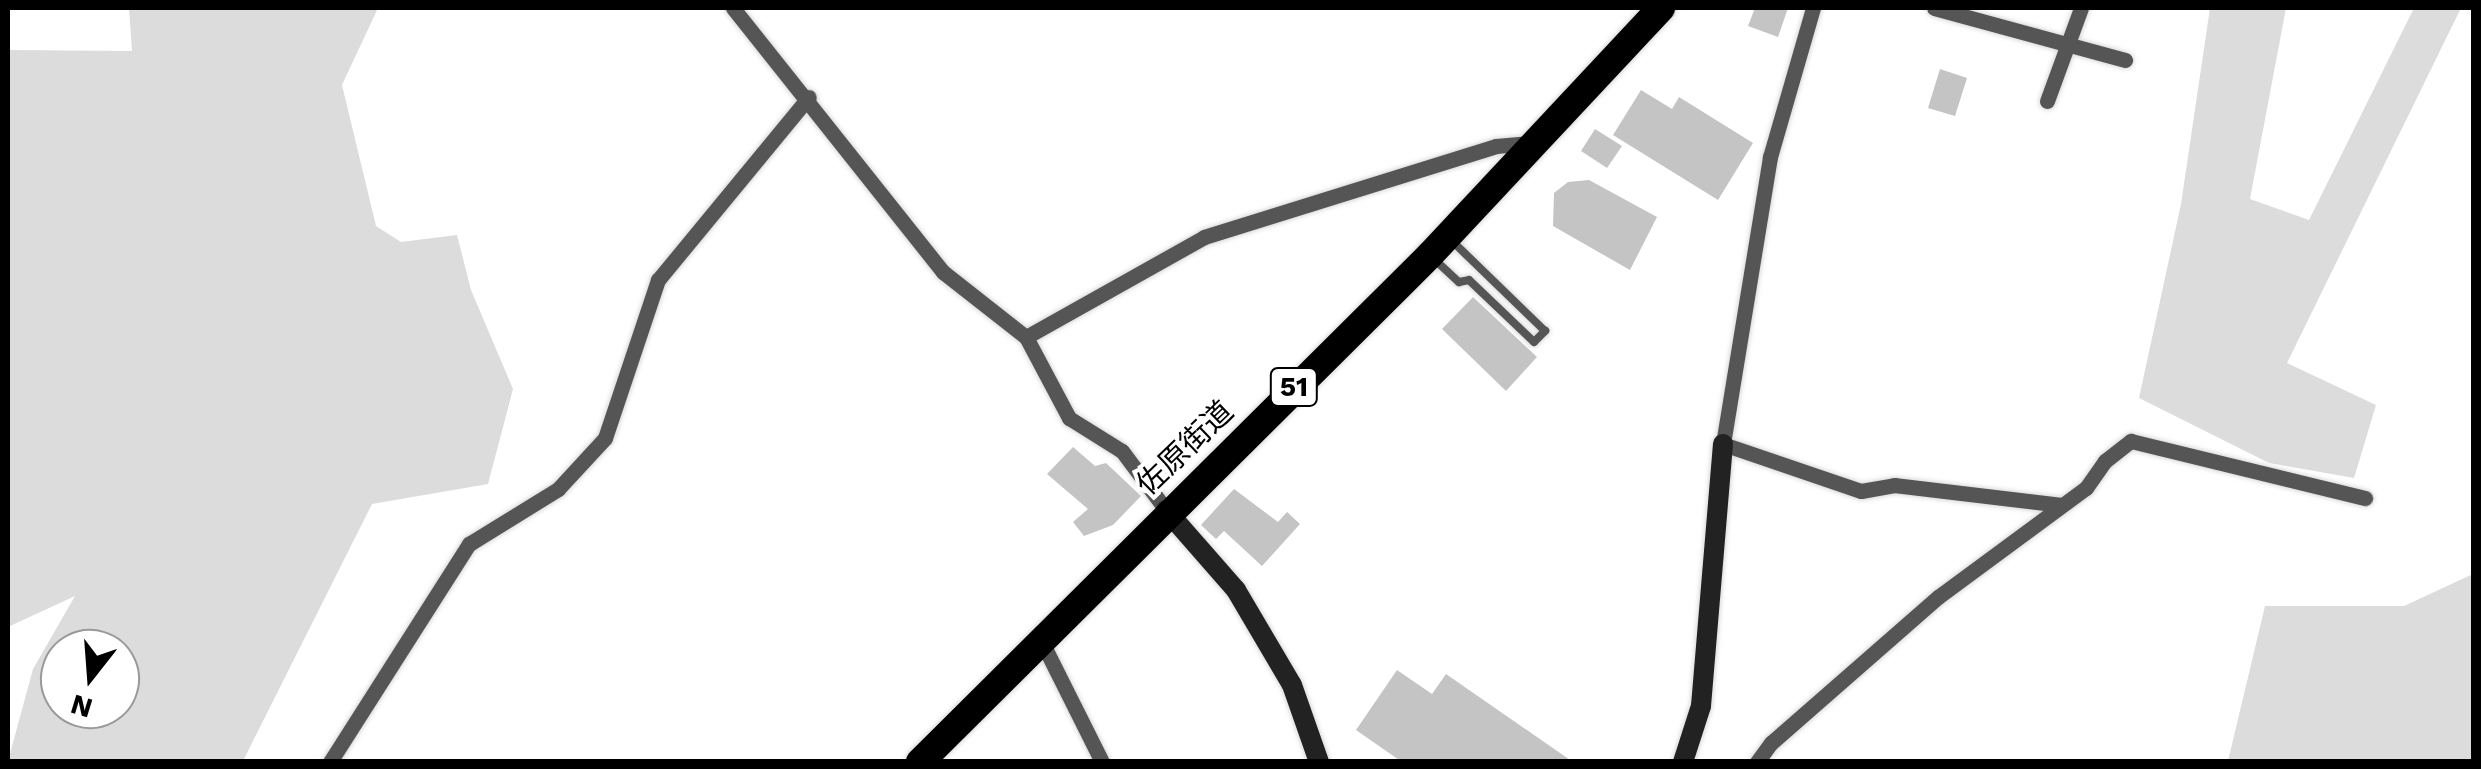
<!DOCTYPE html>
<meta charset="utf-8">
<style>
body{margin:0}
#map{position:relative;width:2481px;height:769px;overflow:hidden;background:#fff;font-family:"Work Sans","Noto Sans JP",sans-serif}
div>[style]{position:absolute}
.green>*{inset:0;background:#dcdcdc}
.building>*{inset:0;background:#c4c4c4}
.roads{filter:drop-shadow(0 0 2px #dbdbdb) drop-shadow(0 0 2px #dbdbdb)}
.lane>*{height:8px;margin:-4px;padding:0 4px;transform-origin:4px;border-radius:4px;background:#555}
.street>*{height:15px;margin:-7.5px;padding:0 7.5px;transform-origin:7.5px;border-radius:7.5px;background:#555}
.secondary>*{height:20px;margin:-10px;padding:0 10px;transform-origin:10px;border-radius:10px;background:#222}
.highway>*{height:28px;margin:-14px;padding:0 14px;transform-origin:14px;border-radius:14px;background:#000}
span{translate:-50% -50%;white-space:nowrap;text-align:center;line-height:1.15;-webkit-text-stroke:8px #fff;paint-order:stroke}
.shield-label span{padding:2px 8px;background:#fff;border:2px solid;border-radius:8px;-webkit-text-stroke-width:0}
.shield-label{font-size:28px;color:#000;font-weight:700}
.street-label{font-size:30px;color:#000}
.frame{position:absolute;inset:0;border:10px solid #000;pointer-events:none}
.north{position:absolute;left:40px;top:629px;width:100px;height:100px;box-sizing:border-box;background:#fff;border:2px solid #999;border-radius:50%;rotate:197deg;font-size:28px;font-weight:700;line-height:40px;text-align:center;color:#000}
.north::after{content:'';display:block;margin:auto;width:35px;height:45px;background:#000;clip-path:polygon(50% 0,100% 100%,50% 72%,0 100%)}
</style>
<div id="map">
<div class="green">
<div style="clip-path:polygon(evenodd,129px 8px,378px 8px,342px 85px,376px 226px,401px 242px,457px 235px,471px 290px,513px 389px,488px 484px,372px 504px,243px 761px,8px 761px,33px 669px,75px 596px,8px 627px,8px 50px,132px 51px,129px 8px,60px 649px,120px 649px,120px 709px,60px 709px,60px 649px)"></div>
<div style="clip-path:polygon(2210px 8px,2286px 8px,2250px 199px,2309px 220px,2414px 8px,2461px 8px,2287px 363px,2376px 405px,2354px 478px,2269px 463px,2139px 398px,2181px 204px)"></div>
<div style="clip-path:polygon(2473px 574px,2473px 761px,2228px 761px,2265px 606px,2404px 606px)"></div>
</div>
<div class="building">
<div style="clip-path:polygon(1755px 8px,1788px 8px,1778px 37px,1748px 26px)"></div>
<div style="clip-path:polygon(1940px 69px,1967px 78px,1955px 116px,1928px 108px)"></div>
<div style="clip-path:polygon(1641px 90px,1672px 109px,1679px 97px,1753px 143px,1718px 200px,1613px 135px)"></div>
<div style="clip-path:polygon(1595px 129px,1622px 146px,1607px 168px,1581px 151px)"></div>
<div style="clip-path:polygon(1589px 180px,1657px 217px,1630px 270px,1553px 226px,1554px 193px,1568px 182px)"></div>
<div style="clip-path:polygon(1473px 297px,1537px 357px,1506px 391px,1442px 329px)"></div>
<div style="clip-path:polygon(1170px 442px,1188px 457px,1169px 479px,1152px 463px)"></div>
<div style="clip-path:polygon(1073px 447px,1095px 466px,1106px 463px,1141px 496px,1113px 525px,1084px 536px,1073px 522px,1088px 509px,1047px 474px)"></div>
<div style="clip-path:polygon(1234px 489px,1278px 522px,1287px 512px,1300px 524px,1262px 566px,1224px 531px,1216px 539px,1201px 525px)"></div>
<div style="clip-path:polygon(1397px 670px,1432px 694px,1446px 674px,1573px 762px,1402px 762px,1356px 730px)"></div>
</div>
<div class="roads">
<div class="lane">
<div style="left:1434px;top:259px;width:34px;rotate:43deg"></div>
<div style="left:1459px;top:282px;width:10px;rotate:-11deg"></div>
<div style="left:1469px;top:280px;width:90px;rotate:43.6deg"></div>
<div style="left:1534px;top:342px;width:16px;rotate:-45deg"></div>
<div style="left:1545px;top:331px;width:131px;rotate:-135.9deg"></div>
</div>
<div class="street">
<div style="left:733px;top:8px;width:337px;rotate:51.5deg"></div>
<div style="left:943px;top:272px;width:105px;rotate:38.1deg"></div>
<div style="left:1026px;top:337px;width:92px;rotate:62deg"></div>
<div style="left:1069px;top:418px;width:62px;rotate:31.9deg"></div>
<div style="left:1122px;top:451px;width:74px;rotate:53.3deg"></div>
<div style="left:1813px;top:8px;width:155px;rotate:106.1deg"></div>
<div style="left:1770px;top:157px;width:291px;rotate:99.3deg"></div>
<div style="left:1723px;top:444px;width:146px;rotate:18.8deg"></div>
<div style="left:1861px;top:491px;width:34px;rotate:-10deg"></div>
<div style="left:1894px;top:485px;width:169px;rotate:6.8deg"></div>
<div style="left:1934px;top:8px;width:198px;rotate:15.2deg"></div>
<div style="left:2047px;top:101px;width:99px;rotate:-69.9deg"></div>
<div style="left:1026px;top:337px;width:204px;rotate:-29.3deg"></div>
<div style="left:1204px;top:237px;width:306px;rotate:-17.3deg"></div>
<div style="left:1496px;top:146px;width:37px;rotate:-5deg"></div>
<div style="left:1041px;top:640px;width:136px;rotate:63.4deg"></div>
<div style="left:330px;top:762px;width:259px;rotate:-57.5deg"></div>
<div style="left:469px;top:544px;width:105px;rotate:-31.7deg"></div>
<div style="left:558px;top:489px;width:69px;rotate:-47.3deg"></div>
<div style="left:605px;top:438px;width:167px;rotate:-71.5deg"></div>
<div style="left:658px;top:280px;width:237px;rotate:-50.5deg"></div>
<div style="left:1757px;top:762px;width:24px;rotate:-54deg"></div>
<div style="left:1771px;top:743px;width:222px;rotate:-41.2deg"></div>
<div style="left:1938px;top:597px;width:184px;rotate:-36.4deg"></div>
<div style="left:2086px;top:488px;width:33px;rotate:-55deg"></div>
<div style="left:2105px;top:461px;width:33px;rotate:-38deg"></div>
<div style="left:2131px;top:441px;width:241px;rotate:13.7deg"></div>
</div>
<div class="secondary">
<div style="left:1166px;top:510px;width:106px;rotate:48.8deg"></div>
<div style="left:1236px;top:590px;width:110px;rotate:59.5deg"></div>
<div style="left:1292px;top:685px;width:82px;rotate:70.7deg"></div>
<div style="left:1683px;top:762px;width:59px;rotate:-72.2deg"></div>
<div style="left:1701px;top:706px;width:263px;rotate:-85.2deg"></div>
</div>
<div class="highway">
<div style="left:920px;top:762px;width:719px;rotate:-44.83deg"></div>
<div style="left:1430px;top:255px;width:338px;rotate:-46.9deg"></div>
</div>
</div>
<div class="shield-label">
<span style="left:1294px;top:387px">51</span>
</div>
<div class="street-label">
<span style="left:1185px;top:448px;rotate:-44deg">佐原街道</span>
</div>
<div class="frame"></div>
<div class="north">N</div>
</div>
